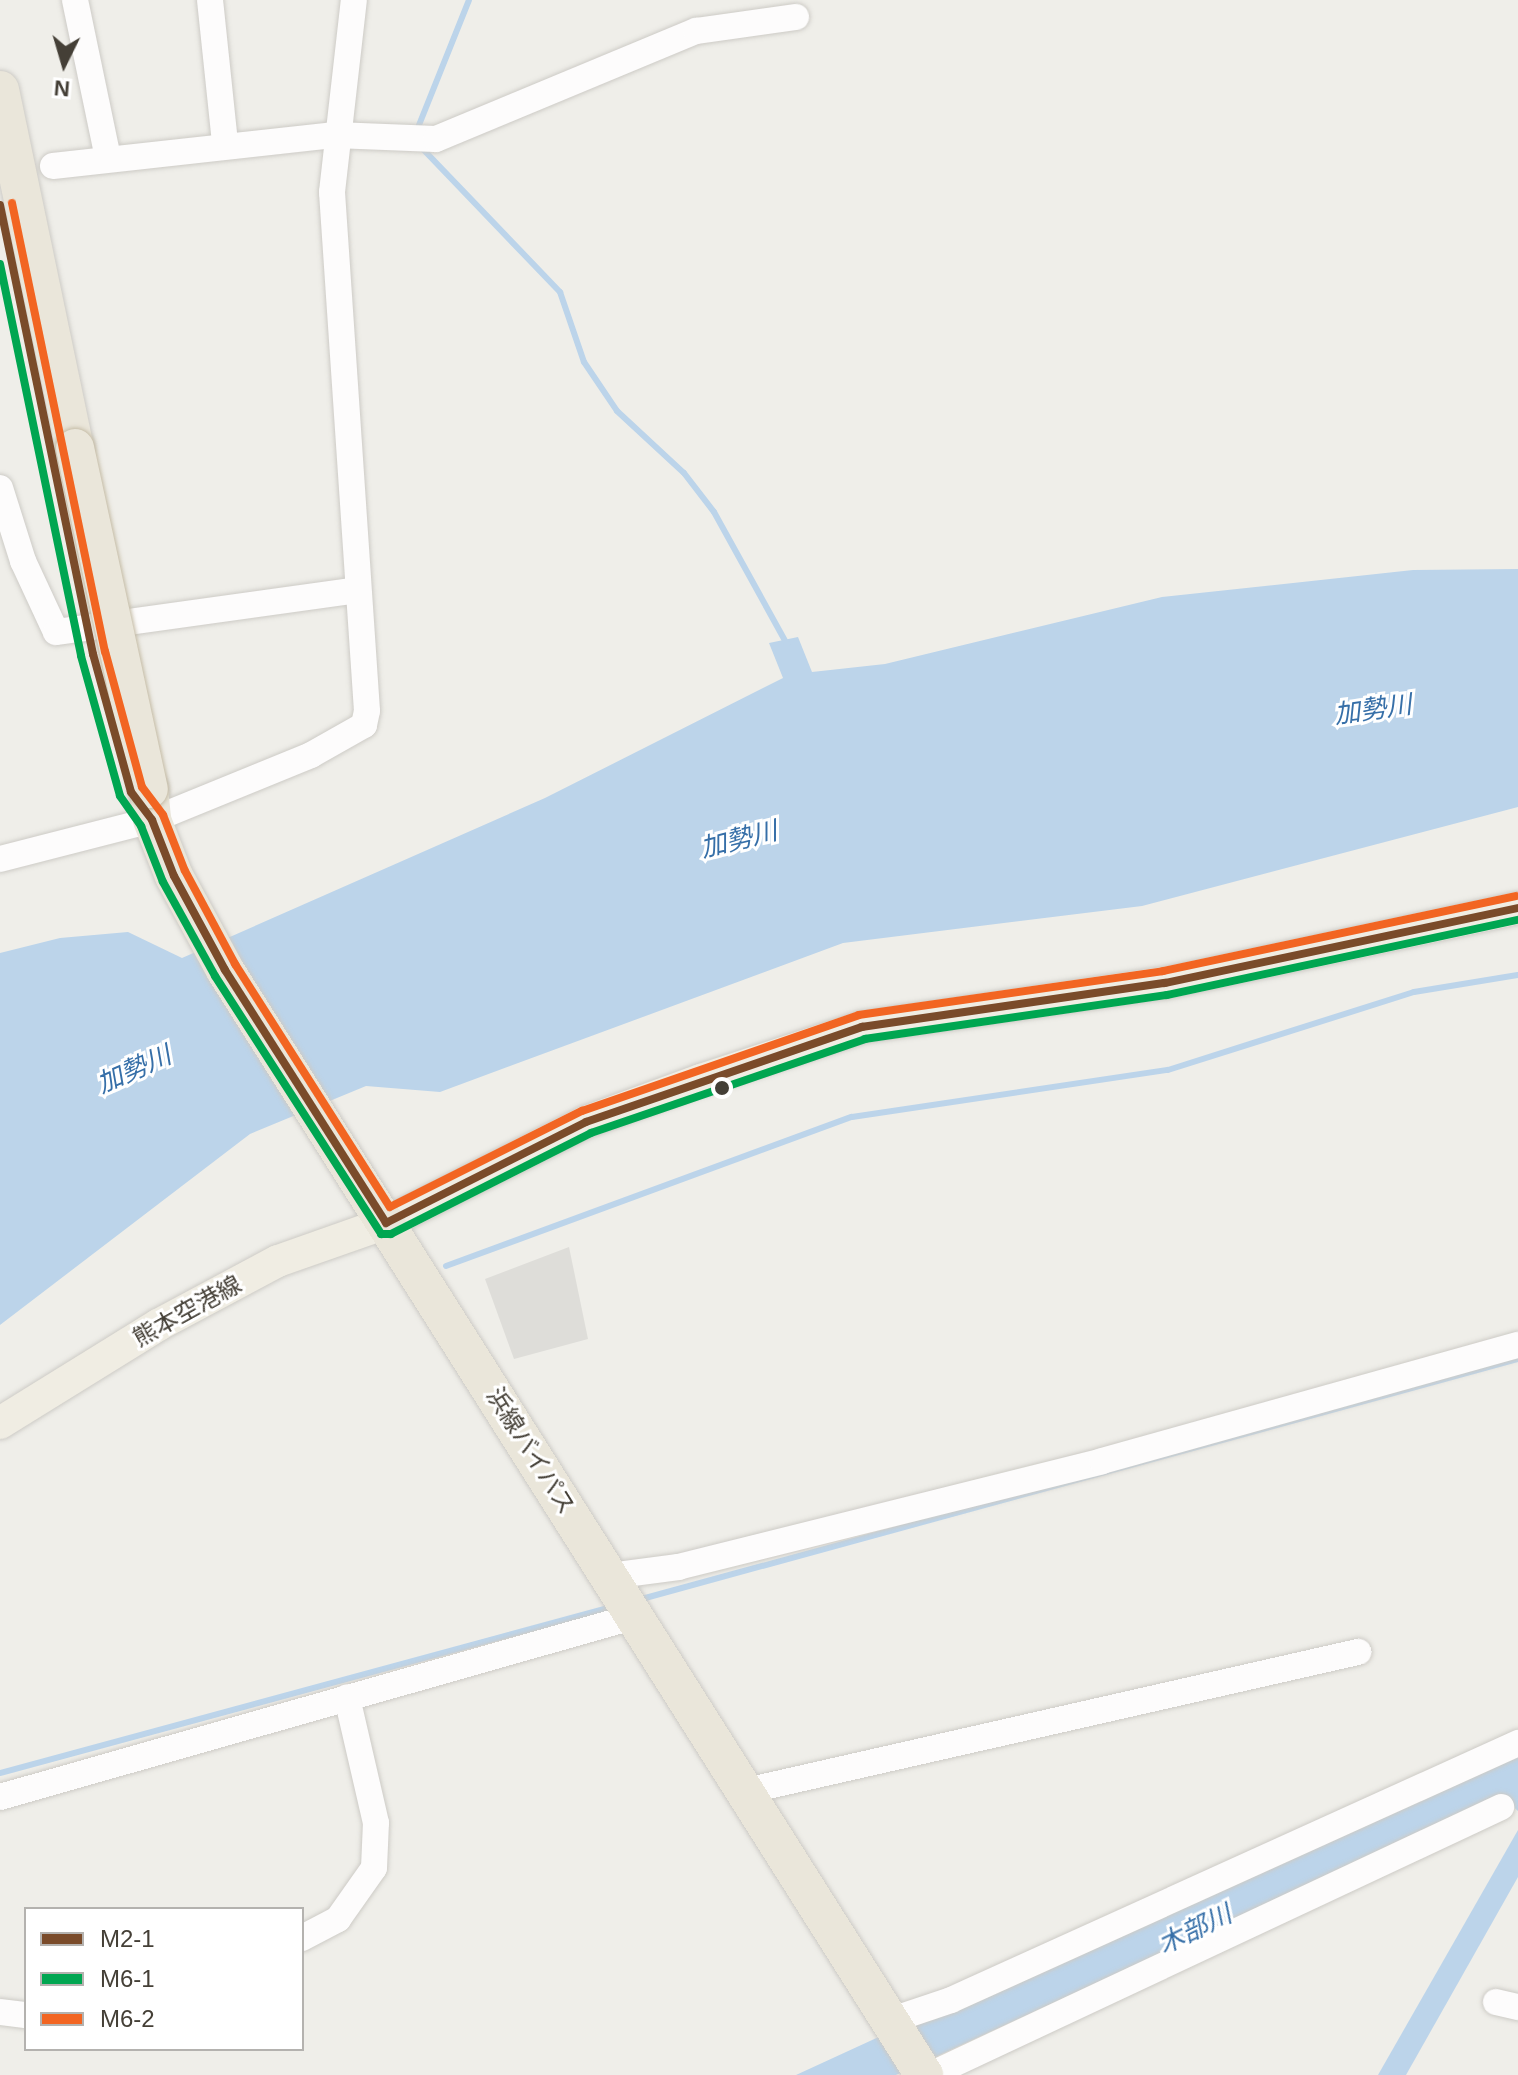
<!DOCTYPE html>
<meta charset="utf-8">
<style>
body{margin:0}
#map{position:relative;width:1518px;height:2075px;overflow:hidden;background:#efeee9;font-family:Arial,"Noto Sans JP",sans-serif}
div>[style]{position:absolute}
.parking>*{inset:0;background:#deddd9}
.water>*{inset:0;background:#bcd4ea}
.stream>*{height:6px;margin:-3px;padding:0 3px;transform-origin:3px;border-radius:3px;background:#bcd4ea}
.roads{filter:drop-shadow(0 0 2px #cdcbc6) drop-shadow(0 0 2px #cdcbc6)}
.minor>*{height:26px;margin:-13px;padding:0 13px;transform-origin:13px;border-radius:13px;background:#fdfcfc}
.major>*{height:32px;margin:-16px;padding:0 16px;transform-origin:16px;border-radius:16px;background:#f0ede3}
.highway>*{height:38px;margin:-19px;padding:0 19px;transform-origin:19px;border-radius:19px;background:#eae6da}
.bridges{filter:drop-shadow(0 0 2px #c5bca6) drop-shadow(0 0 2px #c5bca6)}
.highway-bridge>*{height:38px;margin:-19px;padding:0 19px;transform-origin:19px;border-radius:19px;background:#eae6da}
.bus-1>*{height:8px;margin:-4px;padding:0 4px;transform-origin:4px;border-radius:4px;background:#7a4b2a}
.bus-2>*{height:8px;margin:-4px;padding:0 4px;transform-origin:4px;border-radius:4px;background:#00a651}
.bus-3>*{height:8px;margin:-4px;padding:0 4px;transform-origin:4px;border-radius:4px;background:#f26522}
.dots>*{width:22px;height:22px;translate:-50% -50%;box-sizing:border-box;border:4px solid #fff;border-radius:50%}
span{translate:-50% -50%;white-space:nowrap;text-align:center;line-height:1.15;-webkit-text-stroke:6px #fff;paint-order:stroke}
.street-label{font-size:24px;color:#443f36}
.water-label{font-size:26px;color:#366fa8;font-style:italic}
.legend{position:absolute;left:24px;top:1907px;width:280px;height:144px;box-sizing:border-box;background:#fff;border:2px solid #b4b2af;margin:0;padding:10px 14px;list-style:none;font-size:24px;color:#443f36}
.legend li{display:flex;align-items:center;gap:16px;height:40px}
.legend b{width:40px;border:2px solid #b4b2af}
.north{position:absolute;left:24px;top:24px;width:80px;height:80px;-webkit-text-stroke:6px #fff;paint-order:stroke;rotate:185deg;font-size:22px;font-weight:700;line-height:32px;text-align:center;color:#443f36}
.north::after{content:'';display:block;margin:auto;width:28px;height:36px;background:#443f36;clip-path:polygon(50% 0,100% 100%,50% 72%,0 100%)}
</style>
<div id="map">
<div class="parking">
<div style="clip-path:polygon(569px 1247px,588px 1339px,514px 1359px,485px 1279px)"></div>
</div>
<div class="water">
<div style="clip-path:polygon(1518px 569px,1518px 807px,1142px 906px,843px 943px,440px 1092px,366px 1086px,250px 1134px,0 1325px,0 953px,60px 938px,128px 932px,182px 958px,545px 798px,783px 678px,769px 643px,798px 637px,812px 672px,885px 664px,1162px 597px,1413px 570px)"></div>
<div style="clip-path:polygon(1518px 1743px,1518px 1811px,1502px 1797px,896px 2075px,796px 2075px)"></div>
<div style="clip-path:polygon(1518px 1830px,1518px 1877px,1406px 2075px,1378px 2075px)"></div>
</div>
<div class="stream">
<div style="left:417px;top:130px;width:140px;rotate:-68.2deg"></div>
<div style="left:419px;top:145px;width:204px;rotate:46.2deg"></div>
<div style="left:560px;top:292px;width:74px;rotate:71.1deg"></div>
<div style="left:584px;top:362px;width:59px;rotate:56deg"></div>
<div style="left:617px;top:411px;width:91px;rotate:42.8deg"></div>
<div style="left:684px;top:473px;width:49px;rotate:52.4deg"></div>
<div style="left:714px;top:512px;width:151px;rotate:61.1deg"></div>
<div style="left:446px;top:1266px;width:432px;rotate:-20.2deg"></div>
<div style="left:852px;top:1117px;width:319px;rotate:-8.5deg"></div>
<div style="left:1168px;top:1070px;width:258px;rotate:-17.6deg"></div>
<div style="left:1414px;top:992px;width:105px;rotate:-9.3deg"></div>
<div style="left:638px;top:1600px;width:912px;rotate:-15.32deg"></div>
<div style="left:0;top:1773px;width:634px;rotate:-15.18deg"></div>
</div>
<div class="roads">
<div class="minor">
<div style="left:75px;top:0;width:161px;rotate:78.2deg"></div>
<div style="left:210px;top:0;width:144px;rotate:84deg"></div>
<div style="left:53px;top:166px;width:284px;rotate:-6.3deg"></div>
<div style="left:335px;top:135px;width:101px;rotate:2.3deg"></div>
<div style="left:436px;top:139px;width:282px;rotate:-22.6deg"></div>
<div style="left:696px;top:31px;width:101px;rotate:-8deg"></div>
<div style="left:0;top:488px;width:77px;rotate:72.5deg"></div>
<div style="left:23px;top:561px;width:78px;rotate:65.1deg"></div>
<div style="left:56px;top:632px;width:304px;rotate:-7.9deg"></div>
<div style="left:0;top:859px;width:157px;rotate:-14.4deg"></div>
<div style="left:152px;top:820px;width:172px;rotate:-22.2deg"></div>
<div style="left:311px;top:755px;width:61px;rotate:-29.5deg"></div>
<div style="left:364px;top:725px;width:14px;rotate:-78deg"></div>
<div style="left:367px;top:711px;width:520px;rotate:-93.86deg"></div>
<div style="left:332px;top:192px;width:193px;rotate:-83.5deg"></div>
<div style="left:610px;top:1576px;width:69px;rotate:-7.5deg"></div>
<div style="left:678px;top:1567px;width:437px;rotate:-14deg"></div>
<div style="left:1102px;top:1461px;width:432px;rotate:-15.6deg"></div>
<div style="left:746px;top:1791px;width:628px;rotate:-12.8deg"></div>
<div style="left:0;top:1797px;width:661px;rotate:-15.89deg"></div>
<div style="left:302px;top:1938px;width:41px;rotate:-27.8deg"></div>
<div style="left:338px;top:1919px;width:62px;rotate:-54.8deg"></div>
<div style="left:374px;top:1868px;width:45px;rotate:-87.5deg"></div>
<div style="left:376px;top:1823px;width:129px;rotate:-103deg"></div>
<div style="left:1496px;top:2002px;width:23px;rotate:13deg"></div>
<div style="left:0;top:2012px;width:26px;rotate:7deg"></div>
<div style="left:892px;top:2020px;width:62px;rotate:-18.7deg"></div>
<div style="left:951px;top:2000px;width:623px;rotate:-24.38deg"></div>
<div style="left:930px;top:2075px;width:631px;rotate:-25.14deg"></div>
</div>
<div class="major">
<div style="left:0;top:1423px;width:186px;rotate:-31.8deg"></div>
<div style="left:158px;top:1325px;width:136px;rotate:-28.1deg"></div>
<div style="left:278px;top:1261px;width:114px;rotate:-19.4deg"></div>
<div style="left:386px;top:1223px;width:224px;rotate:-26.8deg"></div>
<div style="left:586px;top:1122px;width:122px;rotate:-20.1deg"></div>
<div style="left:701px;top:1080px;width:169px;rotate:-18.2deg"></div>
<div style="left:862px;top:1027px;width:306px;rotate:-8.3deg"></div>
<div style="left:1165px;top:983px;width:361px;rotate:-12deg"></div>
</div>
<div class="highway">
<div style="left:0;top:90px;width:366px;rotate:78.2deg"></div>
<div style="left:149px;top:789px;width:31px;rotate:84deg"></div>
<div style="left:152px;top:820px;width:60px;rotate:68.6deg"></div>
<div style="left:174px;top:876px;width:107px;rotate:61.5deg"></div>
<div style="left:225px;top:970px;width:1308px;rotate:57.68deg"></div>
</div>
</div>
<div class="bridges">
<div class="highway-bridge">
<div style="left:75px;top:448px;width:349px;rotate:77.8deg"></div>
</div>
</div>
<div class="bus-1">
<div style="left:0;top:205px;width:459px;rotate:78.3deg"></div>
<div style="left:93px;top:654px;width:143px;rotate:74.6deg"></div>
<div style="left:131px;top:792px;width:35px;rotate:53deg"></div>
<div style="left:152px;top:820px;width:60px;rotate:68.6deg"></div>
<div style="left:174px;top:876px;width:107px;rotate:61.5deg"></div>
<div style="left:225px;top:970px;width:300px;rotate:57.5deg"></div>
<div style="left:386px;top:1223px;width:224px;rotate:-26.8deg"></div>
<div style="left:586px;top:1122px;width:292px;rotate:-19deg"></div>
<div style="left:862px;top:1027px;width:306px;rotate:-8.3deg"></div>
<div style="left:1165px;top:983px;width:361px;rotate:-12deg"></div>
</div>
<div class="bus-2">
<div style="left:0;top:264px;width:400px;rotate:78.3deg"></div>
<div style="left:81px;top:656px;width:145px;rotate:74.4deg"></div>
<div style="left:120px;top:796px;width:37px;rotate:55deg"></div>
<div style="left:141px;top:826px;width:60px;rotate:68.6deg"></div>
<div style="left:163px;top:882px;width:107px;rotate:61deg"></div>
<div style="left:215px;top:976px;width:307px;rotate:57.2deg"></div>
<div style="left:381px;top:1234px;width:10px"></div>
<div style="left:391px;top:1234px;width:224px;rotate:-26.8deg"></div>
<div style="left:591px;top:1133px;width:290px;rotate:-18.9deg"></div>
<div style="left:865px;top:1039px;width:305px;rotate:-8.3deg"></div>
<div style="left:1167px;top:995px;width:359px;rotate:-12.1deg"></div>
</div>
<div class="bus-3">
<div style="left:12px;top:203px;width:458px;rotate:78.3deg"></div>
<div style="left:105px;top:651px;width:141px;rotate:74.8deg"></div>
<div style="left:142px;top:787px;width:35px;rotate:53deg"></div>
<div style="left:163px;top:815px;width:60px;rotate:68.6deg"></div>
<div style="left:185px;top:871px;width:106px;rotate:61.7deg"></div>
<div style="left:235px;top:964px;width:288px;rotate:57.5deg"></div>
<div style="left:390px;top:1207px;width:215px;rotate:-26.6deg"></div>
<div style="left:582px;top:1111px;width:293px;rotate:-19.1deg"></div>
<div style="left:859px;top:1015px;width:307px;rotate:-8.2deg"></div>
<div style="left:1163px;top:971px;width:361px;rotate:-12deg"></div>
</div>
<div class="dots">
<div style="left:722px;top:1088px;background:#443f36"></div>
</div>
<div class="street-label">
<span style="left:187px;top:1311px;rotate:-29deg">熊本空港線</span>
<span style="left:531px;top:1451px;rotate:58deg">浜線バイパス</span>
</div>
<div class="water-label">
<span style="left:1373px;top:710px;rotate:-8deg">加勢川</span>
<span style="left:739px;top:840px;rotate:-14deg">加勢川</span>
<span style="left:134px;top:1070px;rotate:-24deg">加勢川</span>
<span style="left:1195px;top:1930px;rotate:-26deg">木部川</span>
</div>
<ul class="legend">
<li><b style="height:10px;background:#7a4b2a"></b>M2-1</li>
<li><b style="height:10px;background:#00a651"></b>M6-1</li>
<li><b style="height:10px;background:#f26522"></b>M6-2</li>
</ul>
<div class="north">N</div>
</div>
